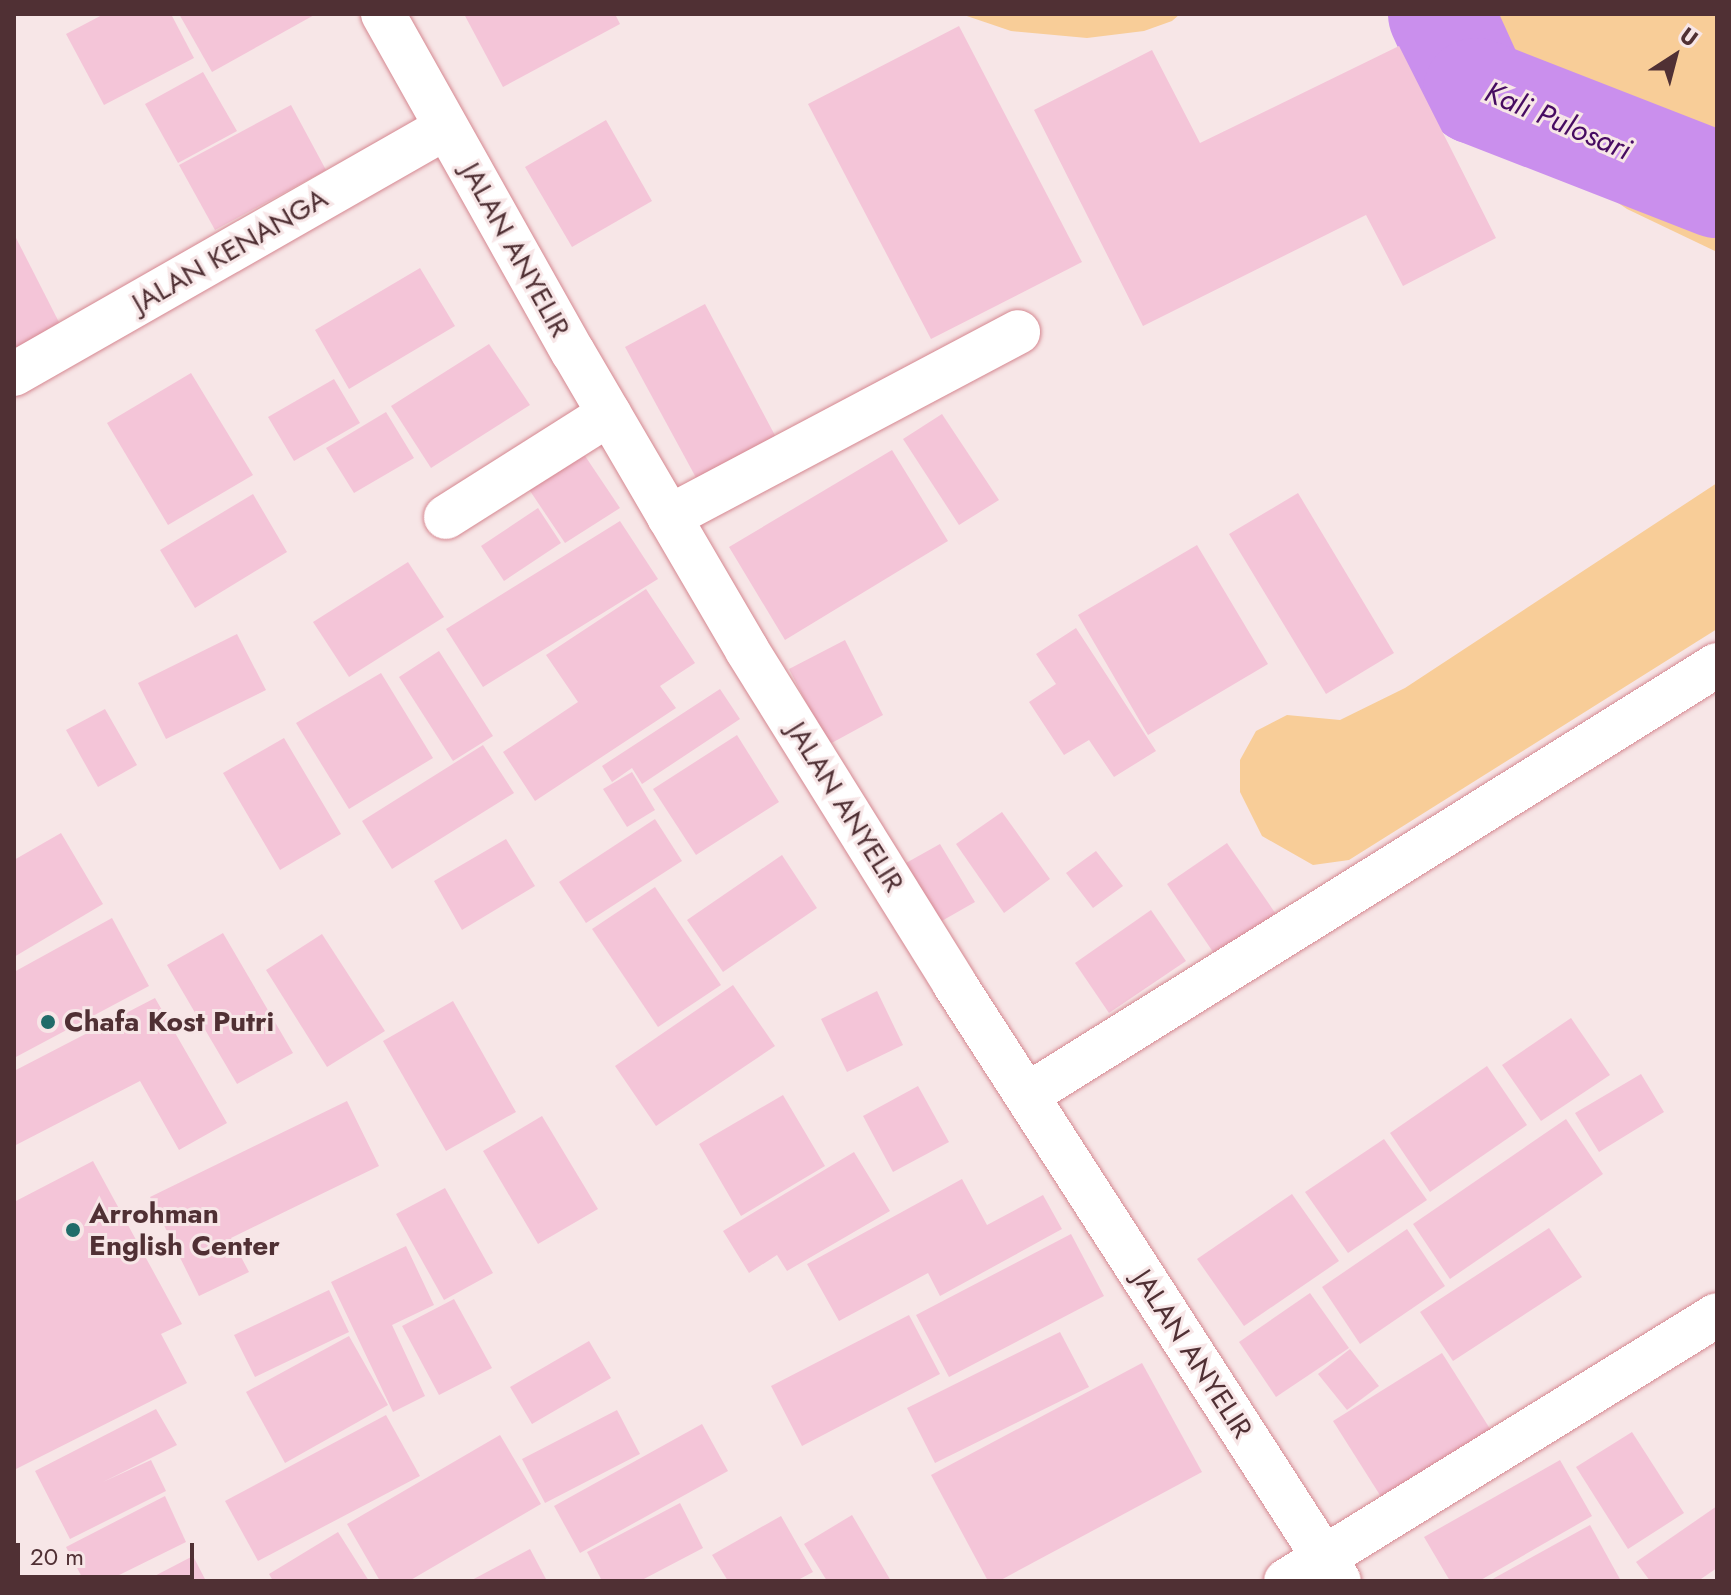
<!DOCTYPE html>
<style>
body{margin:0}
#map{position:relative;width:1731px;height:1595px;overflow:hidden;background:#f7e6e7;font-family:Jost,sans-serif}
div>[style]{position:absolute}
.green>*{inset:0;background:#f8cd98}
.river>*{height:106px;margin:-53px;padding:0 53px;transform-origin:53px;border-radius:53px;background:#ca8fed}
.building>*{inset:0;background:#f4c5d8}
.roads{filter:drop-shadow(0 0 2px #d58891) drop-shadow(0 0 2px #d58891)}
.street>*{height:44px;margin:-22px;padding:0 22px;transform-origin:22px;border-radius:22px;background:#fff}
.secondary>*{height:44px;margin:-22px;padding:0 22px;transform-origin:22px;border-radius:22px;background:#fff}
.dots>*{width:22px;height:22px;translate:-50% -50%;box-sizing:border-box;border:4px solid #f7e6e7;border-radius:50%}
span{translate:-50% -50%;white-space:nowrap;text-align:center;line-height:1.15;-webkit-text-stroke:6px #f7e6e7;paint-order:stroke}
.street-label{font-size:28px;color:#503034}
.poi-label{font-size:28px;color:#503034;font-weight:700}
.left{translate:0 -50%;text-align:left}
.water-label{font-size:30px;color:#470b61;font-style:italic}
.frame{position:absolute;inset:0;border:16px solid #503034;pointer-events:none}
.north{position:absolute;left:1635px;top:16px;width:80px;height:80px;-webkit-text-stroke:6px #f7e6e7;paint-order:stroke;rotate:36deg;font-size:22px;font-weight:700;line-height:32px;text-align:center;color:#503034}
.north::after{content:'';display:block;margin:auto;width:28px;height:36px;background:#503034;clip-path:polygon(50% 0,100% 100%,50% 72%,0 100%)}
.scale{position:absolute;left:16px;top:1543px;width:178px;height:36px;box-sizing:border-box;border:4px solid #503034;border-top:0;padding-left:10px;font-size:24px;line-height:28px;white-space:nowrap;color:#503034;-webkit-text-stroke:6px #f7e6e7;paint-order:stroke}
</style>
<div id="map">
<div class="green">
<div style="clip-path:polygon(961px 14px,1180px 14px,1172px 21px,1144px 31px,1087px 38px,1011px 31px)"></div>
<div style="clip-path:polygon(1441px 14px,1717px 14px,1717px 252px,1627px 209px,1586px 181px,1476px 91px)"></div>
<div style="clip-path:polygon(1717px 483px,1717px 629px,1349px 860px,1313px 865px,1262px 836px,1240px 792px,1240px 760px,1256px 731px,1287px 715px,1340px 720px,1405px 688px)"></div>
</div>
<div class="river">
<div style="left:1441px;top:14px;width:85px;rotate:65.6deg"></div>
<div style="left:1476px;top:91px;width:259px;rotate:21.3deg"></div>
</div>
<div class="building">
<div style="clip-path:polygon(104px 14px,171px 14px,194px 58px,104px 105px,66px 34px)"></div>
<div style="clip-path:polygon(179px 14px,316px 14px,212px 72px)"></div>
<div style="clip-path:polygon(464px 14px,615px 14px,620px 24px,503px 87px)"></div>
<div style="clip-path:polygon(959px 26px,1082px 262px,931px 339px,808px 104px)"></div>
<div style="clip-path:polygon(1399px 46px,1496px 238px,1403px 286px,1366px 215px,1143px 326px,1034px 110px,1152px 50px,1200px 143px)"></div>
<div style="clip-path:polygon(203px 72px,237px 131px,178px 163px,145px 104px)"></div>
<div style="clip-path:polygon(291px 105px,326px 170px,215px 230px,179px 165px)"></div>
<div style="clip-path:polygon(606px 120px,652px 201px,572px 247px,525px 167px)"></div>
<div style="clip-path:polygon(14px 234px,64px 332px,14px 357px)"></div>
<div style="clip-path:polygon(420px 268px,455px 326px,349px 389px,315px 330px)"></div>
<div style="clip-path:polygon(705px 304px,779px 443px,700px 485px,625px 347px)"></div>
<div style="clip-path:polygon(489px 344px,530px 405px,431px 468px,391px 406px)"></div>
<div style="clip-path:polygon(191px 373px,253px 475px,168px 525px,107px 423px)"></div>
<div style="clip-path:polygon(334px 379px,360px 423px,294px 461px,268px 417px)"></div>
<div style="clip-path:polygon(386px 412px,414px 458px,354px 493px,326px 448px)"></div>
<div style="clip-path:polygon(942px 414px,999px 500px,959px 525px,903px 439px)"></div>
<div style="clip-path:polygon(575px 441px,620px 508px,565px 543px,520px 476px)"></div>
<div style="clip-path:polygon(892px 450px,948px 541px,785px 640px,729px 547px)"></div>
<div style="clip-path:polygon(1298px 493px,1394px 653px,1326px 694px,1229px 534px)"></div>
<div style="clip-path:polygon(253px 494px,287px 552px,195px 608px,160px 550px)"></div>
<div style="clip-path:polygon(538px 508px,561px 543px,504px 581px,481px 546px)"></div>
<div style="clip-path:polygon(620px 521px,658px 579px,483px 687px,446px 629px)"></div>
<div style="clip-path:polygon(1197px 545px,1268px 664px,1148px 735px,1078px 615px)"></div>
<div style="clip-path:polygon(408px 562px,444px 617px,349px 677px,313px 622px)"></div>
<div style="clip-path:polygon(646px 589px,695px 663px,660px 686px,676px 708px,535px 801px,503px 752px,578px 702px,546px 655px)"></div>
<div style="clip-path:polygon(1076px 628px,1156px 751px,1114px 777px,1089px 740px,1064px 755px,1029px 702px,1056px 684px,1036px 654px)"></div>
<div style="clip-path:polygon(237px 634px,266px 690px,166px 739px,138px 683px)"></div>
<div style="clip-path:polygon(845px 640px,883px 715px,828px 745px,789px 669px)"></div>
<div style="clip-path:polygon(439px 651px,493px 736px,453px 761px,399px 677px)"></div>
<div style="clip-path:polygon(381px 673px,433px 758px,349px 809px,296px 723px)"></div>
<div style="clip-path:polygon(720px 689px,740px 719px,642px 784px,632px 768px,612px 782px,602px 766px)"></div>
<div style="clip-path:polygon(105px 709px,137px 765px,98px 787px,66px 730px)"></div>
<div style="clip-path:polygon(737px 735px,779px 802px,696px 855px,653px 789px)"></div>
<div style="clip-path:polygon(284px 738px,341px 834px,280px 870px,223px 773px)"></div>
<div style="clip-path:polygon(483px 745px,514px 793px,392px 869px,362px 821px)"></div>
<div style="clip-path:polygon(632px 772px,655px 810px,627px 827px,603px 789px)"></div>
<div style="clip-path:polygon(1002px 812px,1050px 879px,1004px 913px,956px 844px)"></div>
<div style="clip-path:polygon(655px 819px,682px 861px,586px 923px,559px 882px)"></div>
<div style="clip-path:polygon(61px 833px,103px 904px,14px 957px,14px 860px)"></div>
<div style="clip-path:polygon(506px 839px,535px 886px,462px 930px,434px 881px)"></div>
<div style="clip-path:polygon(1227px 843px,1278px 917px,1217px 958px,1167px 884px)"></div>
<div style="clip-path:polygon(940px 844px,975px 902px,940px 922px,906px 863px)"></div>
<div style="clip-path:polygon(1096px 851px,1123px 886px,1093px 908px,1066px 873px)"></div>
<div style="clip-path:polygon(782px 855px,817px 908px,723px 972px,687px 920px)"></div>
<div style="clip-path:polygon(655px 887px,721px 985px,658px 1027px,592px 929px)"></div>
<div style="clip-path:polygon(1151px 910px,1186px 961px,1109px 1013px,1075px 963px)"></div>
<div style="clip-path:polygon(112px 918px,149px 986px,14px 1058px,14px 972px)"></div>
<div style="clip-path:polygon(223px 933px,293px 1053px,237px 1084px,167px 965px)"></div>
<div style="clip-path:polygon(322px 934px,385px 1031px,327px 1067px,266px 970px)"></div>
<div style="clip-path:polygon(733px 985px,775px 1046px,656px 1126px,615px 1066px)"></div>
<div style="clip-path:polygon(877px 991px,903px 1045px,847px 1072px,821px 1019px)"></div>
<div style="clip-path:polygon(155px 998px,227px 1123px,179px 1150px,140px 1081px,14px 1146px,14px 1071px)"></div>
<div style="clip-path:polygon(453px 1001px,516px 1112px,446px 1151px,383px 1041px)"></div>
<div style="clip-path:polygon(1571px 1018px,1610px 1075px,1541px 1121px,1502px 1065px)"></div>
<div style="clip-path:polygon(1487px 1066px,1527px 1125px,1430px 1192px,1390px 1133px)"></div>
<div style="clip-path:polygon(1641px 1074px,1664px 1112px,1599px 1152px,1575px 1113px)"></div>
<div style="clip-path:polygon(918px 1086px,949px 1142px,893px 1172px,863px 1116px)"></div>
<div style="clip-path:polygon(783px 1095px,825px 1166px,741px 1216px,699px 1144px)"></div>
<div style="clip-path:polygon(347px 1101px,379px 1166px,231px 1238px,249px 1272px,199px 1296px,150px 1197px)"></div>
<div style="clip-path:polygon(542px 1116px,598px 1209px,538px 1244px,483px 1151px)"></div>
<div style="clip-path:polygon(1566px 1119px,1603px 1174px,1450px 1279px,1413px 1224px)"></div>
<div style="clip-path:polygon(1384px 1139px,1427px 1200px,1348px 1253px,1305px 1192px)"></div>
<div style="clip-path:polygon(854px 1152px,890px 1211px,787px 1271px,777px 1255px,749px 1273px,723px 1231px)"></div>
<div style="clip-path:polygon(93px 1161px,182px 1324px,161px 1334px,187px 1383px,14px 1470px,14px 1202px)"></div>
<div style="clip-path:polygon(962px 1179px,987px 1225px,1043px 1195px,1062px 1229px,940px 1296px,928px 1273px,839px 1321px,807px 1264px)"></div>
<div style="clip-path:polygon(445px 1188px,493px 1273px,444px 1300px,396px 1214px)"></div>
<div style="clip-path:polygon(1292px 1194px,1339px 1261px,1244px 1326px,1197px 1259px)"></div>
<div style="clip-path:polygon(1549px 1228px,1582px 1277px,1453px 1361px,1420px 1312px)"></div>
<div style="clip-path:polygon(1407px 1229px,1445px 1286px,1360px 1344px,1322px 1287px)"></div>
<div style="clip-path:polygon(1071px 1234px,1104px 1296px,949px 1377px,916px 1315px)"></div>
<div style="clip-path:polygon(406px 1246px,434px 1305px,392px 1325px,425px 1396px,393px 1412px,331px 1282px)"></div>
<div style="clip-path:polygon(329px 1290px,349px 1332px,255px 1377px,234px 1335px)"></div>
<div style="clip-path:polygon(1310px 1293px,1349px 1348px,1276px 1397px,1239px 1342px)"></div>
<div style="clip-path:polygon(454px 1299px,492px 1368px,439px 1395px,402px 1326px)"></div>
<div style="clip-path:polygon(909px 1315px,940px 1374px,802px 1446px,771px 1386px)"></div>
<div style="clip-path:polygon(1060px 1332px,1089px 1387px,935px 1463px,907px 1408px)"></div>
<div style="clip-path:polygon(349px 1336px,388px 1405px,285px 1463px,246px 1392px)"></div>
<div style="clip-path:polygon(589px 1341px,611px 1378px,532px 1424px,510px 1387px)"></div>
<div style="clip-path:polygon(1350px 1349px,1379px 1386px,1347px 1410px,1318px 1374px)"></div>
<div style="clip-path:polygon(1442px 1353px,1499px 1443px,1390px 1511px,1333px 1421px)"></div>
<div style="clip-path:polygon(1142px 1363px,1202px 1472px,999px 1581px,988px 1581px,931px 1475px)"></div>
<div style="clip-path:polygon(156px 1409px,177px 1445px,103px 1482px,151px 1460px,166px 1491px,70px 1539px,35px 1471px)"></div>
<div style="clip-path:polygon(617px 1410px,640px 1454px,545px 1503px,522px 1459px)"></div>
<div style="clip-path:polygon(386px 1415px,420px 1476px,258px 1561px,225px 1501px)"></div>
<div style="clip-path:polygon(702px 1424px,728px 1471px,580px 1553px,554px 1506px)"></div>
<div style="clip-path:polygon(1632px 1432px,1684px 1513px,1628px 1549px,1576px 1467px)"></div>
<div style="clip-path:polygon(500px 1435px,541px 1504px,409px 1581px,380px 1581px,347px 1524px)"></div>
<div style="clip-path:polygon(1560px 1460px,1592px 1516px,1479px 1581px,1450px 1581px,1424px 1537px)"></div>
<div style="clip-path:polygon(165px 1496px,186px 1542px,107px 1581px,84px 1581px,66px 1547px)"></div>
<div style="clip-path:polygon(680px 1503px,703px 1548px,640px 1581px,602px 1581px,587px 1552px)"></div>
<div style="clip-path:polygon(1717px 1506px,1717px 1568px,1698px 1581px,1650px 1581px,1636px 1562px)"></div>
<div style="clip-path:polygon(852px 1515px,891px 1581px,827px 1581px,804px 1544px)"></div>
<div style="clip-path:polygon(781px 1516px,813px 1572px,796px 1581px,728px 1581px,712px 1555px)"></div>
<div style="clip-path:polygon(1590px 1525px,1621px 1581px,1489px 1581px)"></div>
<div style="clip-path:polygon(338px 1532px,369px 1581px,273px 1581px,269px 1574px)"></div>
<div style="clip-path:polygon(530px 1549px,547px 1581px,470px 1581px)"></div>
<div style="clip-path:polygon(193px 1556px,206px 1581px,145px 1581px)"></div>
</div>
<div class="roads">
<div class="street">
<div style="left:14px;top:374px;width:497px;rotate:-29.7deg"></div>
<div style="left:446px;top:517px;width:193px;rotate:-32.3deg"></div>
<div style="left:669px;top:517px;width:395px;rotate:-27.9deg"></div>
<div style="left:1027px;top:1095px;width:813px;rotate:-31.93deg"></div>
<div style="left:1286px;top:1581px;width:506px;rotate:-31.68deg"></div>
</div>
<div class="secondary">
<div style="left:383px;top:14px;width:388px;rotate:60.7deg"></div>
<div style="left:573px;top:352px;width:345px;rotate:59.7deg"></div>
<div style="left:747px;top:650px;width:392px;rotate:58.1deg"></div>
<div style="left:954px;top:983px;width:711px;rotate:57.23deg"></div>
</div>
</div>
<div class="dots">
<div style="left:48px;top:1022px;background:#206c69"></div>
<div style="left:73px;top:1230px;background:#206c69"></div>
</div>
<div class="street-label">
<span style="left:515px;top:250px;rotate:61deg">JALAN ANYELIR</span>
<span style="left:230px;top:251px;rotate:-30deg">JALAN KENANGA</span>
<span style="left:845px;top:807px;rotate:58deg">JALAN ANYELIR</span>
<span style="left:1192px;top:1354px;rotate:57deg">JALAN ANYELIR</span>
</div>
<div class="poi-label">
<span class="left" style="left:64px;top:1022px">Chafa Kost Putri</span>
<span class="left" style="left:89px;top:1230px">Arrohman<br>English Center</span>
</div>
<div class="water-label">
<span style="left:1558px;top:121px;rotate:23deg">Kali Pulosari</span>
</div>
<div class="frame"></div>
<div class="north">U</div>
<div class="scale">20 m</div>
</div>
